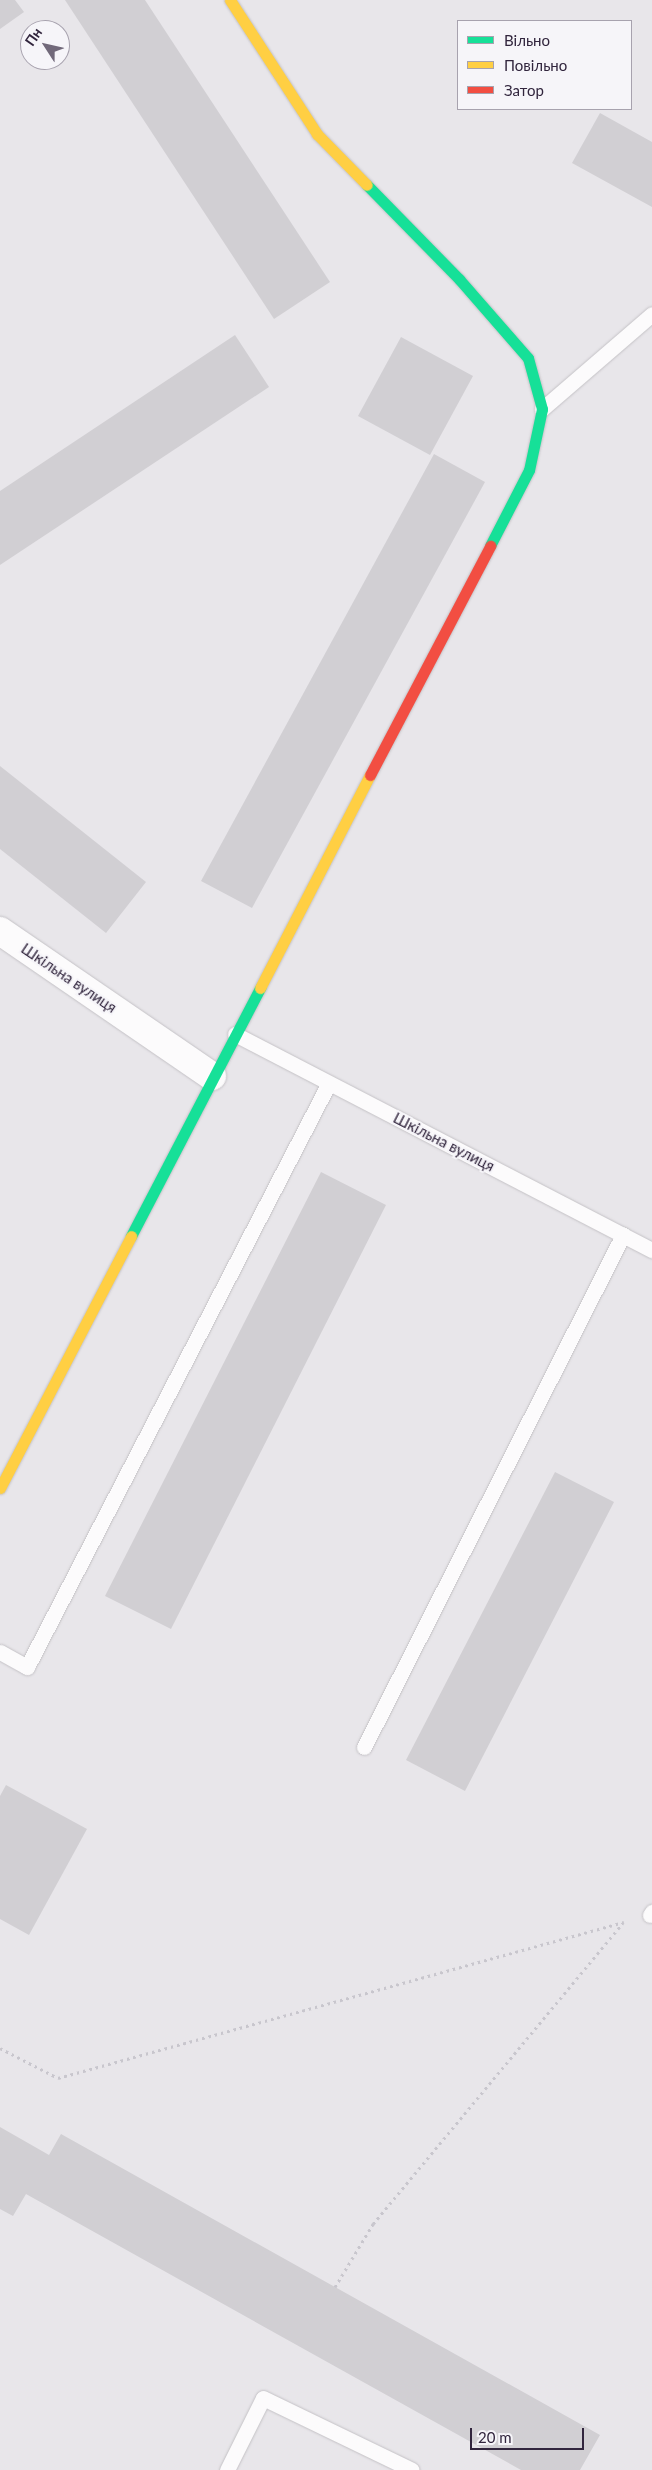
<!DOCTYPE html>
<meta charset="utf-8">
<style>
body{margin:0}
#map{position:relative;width:652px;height:2470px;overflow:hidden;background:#e8e6ea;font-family:Lato,sans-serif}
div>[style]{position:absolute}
.building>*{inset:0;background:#d1cfd3}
.path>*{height:3px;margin-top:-1.5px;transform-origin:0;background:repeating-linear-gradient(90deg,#c8c6cd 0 2.5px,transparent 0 6.5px)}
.roads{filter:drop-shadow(0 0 1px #c4c2c6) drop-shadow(0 0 1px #c4c2c6)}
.lane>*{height:15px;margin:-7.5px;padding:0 7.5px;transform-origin:7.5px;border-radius:7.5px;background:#fcfbfc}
.street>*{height:28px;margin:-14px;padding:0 14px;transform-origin:14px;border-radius:14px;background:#fcfbfc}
.fast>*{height:11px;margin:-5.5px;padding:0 5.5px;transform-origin:5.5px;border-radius:5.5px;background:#16e098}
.slow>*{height:11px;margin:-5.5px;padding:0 5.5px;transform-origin:5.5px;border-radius:5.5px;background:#ffcf43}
.jam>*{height:11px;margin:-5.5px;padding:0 5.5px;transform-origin:5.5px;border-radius:5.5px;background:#f24e42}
span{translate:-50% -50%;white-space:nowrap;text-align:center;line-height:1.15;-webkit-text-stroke:4px #f6f5f9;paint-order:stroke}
.street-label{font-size:15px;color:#31253d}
.legend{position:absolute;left:457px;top:20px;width:175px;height:90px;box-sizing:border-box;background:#f6f5f9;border:1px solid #a7a2ae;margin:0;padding:6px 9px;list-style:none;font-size:15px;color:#31253d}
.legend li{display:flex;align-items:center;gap:10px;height:25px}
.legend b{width:25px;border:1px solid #a7a2ae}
.north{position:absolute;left:20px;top:20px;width:50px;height:50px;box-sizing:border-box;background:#f6f5f9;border:1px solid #a7a2ae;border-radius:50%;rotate:305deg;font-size:14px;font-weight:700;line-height:20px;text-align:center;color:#31253d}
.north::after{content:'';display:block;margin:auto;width:18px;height:22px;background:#71697a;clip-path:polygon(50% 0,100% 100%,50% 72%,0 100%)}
.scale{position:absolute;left:470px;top:2428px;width:114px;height:22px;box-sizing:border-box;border:2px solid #31253d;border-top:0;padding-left:6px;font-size:15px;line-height:18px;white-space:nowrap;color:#31253d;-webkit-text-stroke:4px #f6f5f9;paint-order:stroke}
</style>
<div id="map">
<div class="building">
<div style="clip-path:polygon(0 0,15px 0,24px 12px,0 29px)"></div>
<div style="clip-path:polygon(65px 0,145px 0,330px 282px,274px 319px)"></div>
<div style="clip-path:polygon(600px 113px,652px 142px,652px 207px,572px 163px)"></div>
<div style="clip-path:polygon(235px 335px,269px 387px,0 565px,0 491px)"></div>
<div style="clip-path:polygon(401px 337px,473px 376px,430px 455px,358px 416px)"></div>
<div style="clip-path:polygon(434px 454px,485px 482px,252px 908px,201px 881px)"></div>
<div style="clip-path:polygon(0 766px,146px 882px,106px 933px,0 849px)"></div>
<div style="clip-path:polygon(321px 1172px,386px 1205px,171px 1629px,105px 1596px)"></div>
<div style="clip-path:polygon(555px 1472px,614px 1502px,465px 1791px,406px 1760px)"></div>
<div style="clip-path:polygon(6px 1785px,87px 1829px,29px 1935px,0 1919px,0 1796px)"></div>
<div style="clip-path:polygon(0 2127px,49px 2155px,61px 2134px,600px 2435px,580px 2470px,521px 2470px,26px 2194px,13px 2216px,0 2209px)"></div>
</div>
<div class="path">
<div style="left:0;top:2048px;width:65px;rotate:27.3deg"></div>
<div style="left:58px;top:2078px;width:587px;rotate:-15.41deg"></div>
<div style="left:335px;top:2287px;width:74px;rotate:-58.9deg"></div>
<div style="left:373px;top:2224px;width:391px;rotate:-50.3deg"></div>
</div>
<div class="roads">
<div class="lane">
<div style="left:542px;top:409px;width:145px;rotate:-40.8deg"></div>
<div style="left:235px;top:1034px;width:470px;rotate:27.4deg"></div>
<div style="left:0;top:1652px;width:31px;rotate:29deg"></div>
<div style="left:27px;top:1667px;width:657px;rotate:-62.66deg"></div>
<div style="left:364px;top:1747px;width:574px;rotate:-63.17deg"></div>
<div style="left:650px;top:1915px;width:4px;rotate:-56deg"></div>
<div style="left:227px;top:2470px;width:80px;rotate:-63.4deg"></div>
<div style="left:263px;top:2398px;width:165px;rotate:25.8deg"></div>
</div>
<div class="street">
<div style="left:0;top:931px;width:257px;rotate:34.4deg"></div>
</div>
<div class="fast">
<div style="left:367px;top:185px;width:132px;rotate:45.6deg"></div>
<div style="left:459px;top:279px;width:105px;rotate:48.9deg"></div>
<div style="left:528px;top:358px;width:53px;rotate:74.6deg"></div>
<div style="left:542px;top:409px;width:62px;rotate:102deg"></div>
<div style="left:529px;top:470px;width:85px;rotate:117.2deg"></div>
<div style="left:131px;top:1236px;width:280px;rotate:-62.5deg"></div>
</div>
<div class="slow">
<div style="left:230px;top:0;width:160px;rotate:57deg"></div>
<div style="left:317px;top:134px;width:71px;rotate:45.6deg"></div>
<div style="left:260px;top:988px;width:240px;rotate:-62.7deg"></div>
<div style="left:0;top:1488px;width:284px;rotate:-62.5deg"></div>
</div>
<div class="jam">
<div style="left:370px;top:775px;width:259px;rotate:-62.3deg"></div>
</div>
</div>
<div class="street-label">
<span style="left:69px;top:978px;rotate:34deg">Шкільна вулиця</span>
<span style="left:444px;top:1142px;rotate:27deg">Шкільна вулиця</span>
</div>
<ul class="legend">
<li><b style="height:6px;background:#16e098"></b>Вільно</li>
<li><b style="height:6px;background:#ffcf43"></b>Повільно</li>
<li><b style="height:6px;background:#f24e42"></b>Затор</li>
</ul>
<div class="north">Пн</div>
<div class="scale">20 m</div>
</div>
